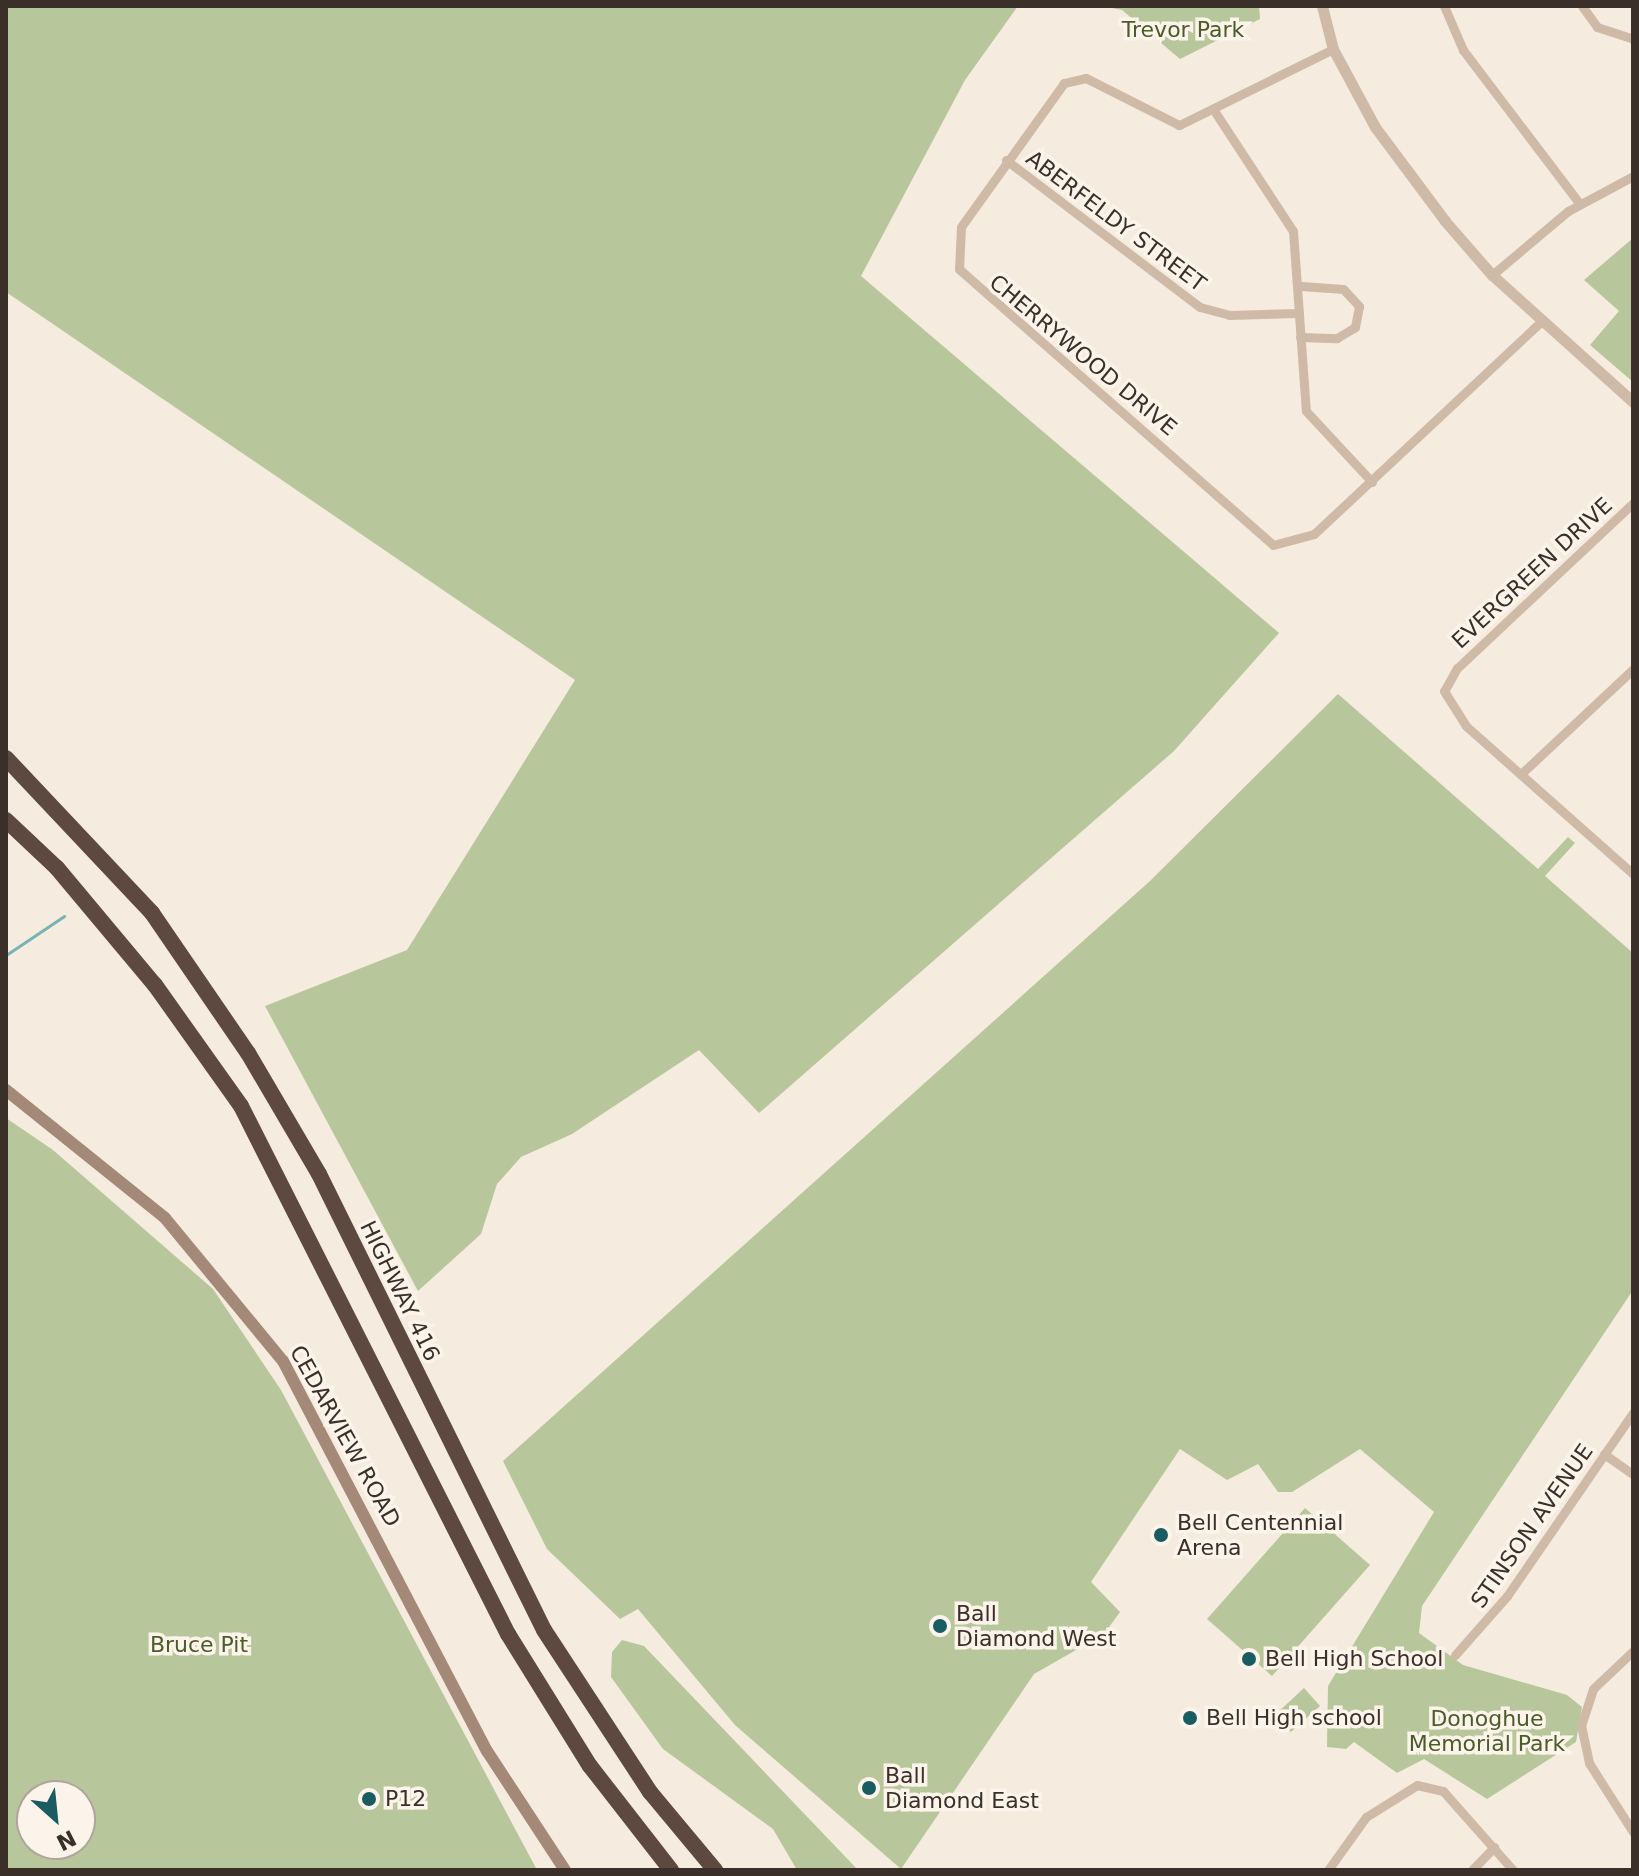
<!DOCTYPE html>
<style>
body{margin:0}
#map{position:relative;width:1639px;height:1876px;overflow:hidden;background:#f5ebde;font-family:"DejaVu Sans",sans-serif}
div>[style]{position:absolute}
.green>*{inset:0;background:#b7c79b}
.stream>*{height:3px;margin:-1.5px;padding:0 1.5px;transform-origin:1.5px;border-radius:1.5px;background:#79b3b6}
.minor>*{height:9px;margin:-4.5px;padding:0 4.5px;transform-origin:4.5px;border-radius:4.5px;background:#cfbaa7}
.tertiary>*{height:11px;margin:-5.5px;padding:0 5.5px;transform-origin:5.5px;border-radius:5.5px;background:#cfbaa7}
.secondary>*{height:12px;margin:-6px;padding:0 6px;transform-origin:6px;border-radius:6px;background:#a48978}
.motorway>*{height:16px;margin:-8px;padding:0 8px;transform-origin:8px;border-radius:8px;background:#5d493f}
.dots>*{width:22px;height:22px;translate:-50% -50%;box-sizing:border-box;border:4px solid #fcf4eb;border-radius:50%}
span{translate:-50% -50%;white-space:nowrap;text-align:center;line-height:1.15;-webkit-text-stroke:7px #fcf4eb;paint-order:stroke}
.park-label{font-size:22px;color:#495d29}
.street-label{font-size:22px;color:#3b2f29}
.poi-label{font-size:22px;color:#3b2f29}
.left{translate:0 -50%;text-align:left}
.frame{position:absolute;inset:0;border:8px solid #3b2f29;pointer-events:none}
.north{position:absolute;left:16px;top:1780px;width:80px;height:80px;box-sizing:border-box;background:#fcf4eb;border:2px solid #afa59d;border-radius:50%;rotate:153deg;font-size:22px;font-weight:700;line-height:32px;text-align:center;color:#3b2f29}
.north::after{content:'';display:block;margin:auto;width:28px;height:36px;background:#195c62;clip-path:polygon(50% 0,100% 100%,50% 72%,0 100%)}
</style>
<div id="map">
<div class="green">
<div style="clip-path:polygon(6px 6px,1018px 6px,965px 80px,861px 276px,1279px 633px,1174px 751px,759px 1113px,699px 1050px,572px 1134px,521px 1157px,497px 1184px,481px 1234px,418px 1291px,265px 1006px,407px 950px,575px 680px,6px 292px)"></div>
<div style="clip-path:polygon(1102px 6px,1259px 6px,1260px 19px,1180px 59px,1122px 10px)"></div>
<div style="clip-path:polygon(1633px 238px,1633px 382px,1590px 345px,1619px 311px,1584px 280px)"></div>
<div style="clip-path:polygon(1338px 694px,1538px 869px,1568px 837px,1575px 843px,1545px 876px,1633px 953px,1633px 1290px,1422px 1606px,1419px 1633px,1463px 1665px,1567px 1695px,1582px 1707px,1576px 1742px,1487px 1799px,1424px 1759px,1397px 1773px,1354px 1742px,1346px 1749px,1327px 1747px,1328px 1686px,1434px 1512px,1360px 1449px,1292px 1492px,1278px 1492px,1258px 1464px,1227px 1480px,1180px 1449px,1091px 1582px,1120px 1612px,1104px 1634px,1034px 1674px,901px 1869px,735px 1725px,638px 1609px,620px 1619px,547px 1549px,503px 1461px,1150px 881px)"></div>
<div style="clip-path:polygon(evenodd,6px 1118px,53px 1150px,213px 1289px,281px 1390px,537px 1870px,6px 1870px,6px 1118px,32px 1796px,80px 1796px,80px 1844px,32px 1844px,32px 1796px)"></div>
<div style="clip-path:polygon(1305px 1508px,1370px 1565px,1272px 1676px,1207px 1619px)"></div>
<div style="clip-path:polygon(622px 1640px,644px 1646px,858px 1870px,797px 1870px,773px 1829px,663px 1749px,611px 1677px,612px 1652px)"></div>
<div style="clip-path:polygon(1304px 1688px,1320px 1706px,1291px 1732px,1275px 1715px)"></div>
</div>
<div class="stream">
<div style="left:6px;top:955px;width:70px;rotate:-33.9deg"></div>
</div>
<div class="minor">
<div style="left:1444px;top:6px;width:48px;rotate:66.6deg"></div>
<div style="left:1463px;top:50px;width:193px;rotate:52.8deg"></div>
<div style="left:1582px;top:6px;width:26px;rotate:54deg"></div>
<div style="left:1597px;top:27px;width:38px;rotate:18deg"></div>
<div style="left:1333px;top:49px;width:172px;rotate:153.7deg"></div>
<div style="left:1179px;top:125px;width:104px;rotate:-153.2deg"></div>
<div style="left:1086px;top:78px;width:23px;rotate:167deg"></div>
<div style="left:1064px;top:83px;width:177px;rotate:125.6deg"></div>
<div style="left:961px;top:227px;width:42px;rotate:92.7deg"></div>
<div style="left:959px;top:269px;width:418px;rotate:41.3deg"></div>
<div style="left:1273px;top:545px;width:42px;rotate:-15deg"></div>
<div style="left:1314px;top:534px;width:313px;rotate:-43.1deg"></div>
<div style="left:1215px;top:112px;width:142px;rotate:56.8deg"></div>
<div style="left:1293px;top:231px;width:180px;rotate:85.9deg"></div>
<div style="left:1306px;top:411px;width:97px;rotate:47.1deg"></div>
<div style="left:1006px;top:160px;width:243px;rotate:37.2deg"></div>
<div style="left:1200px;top:307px;width:30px;rotate:15deg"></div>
<div style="left:1229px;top:315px;width:70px;rotate:-1.6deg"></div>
<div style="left:1492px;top:275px;width:99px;rotate:-40.1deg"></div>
<div style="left:1568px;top:211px;width:74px;rotate:-28.3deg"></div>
<div style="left:1300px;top:337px;width:37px;rotate:2deg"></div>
<div style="left:1337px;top:338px;width:21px;rotate:-31deg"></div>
<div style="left:1355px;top:327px;width:21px;rotate:-79deg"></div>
<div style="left:1359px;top:306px;width:23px;rotate:-133deg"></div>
<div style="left:1343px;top:289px;width:42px;rotate:-175.9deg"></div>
<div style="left:1633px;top:503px;width:241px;rotate:136.8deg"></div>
<div style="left:1457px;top:668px;width:26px;rotate:119deg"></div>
<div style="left:1444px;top:691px;width:41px;rotate:57.8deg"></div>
<div style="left:1466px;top:726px;width:223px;rotate:41.5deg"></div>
<div style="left:1522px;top:773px;width:152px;rotate:-43.1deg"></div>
<div style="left:1604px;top:1454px;width:35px;rotate:35deg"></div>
<div style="left:1633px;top:1651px;width:55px;rotate:136.5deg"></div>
<div style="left:1593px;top:1689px;width:38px;rotate:108deg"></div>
<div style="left:1581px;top:1725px;width:39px;rotate:78deg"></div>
<div style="left:1589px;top:1763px;width:82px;rotate:57.5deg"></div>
<div style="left:1455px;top:1655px;width:79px;rotate:-48.6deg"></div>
<div style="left:1507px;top:1596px;width:222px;rotate:-55.5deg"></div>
<div style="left:1328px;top:1870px;width:65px;rotate:-54.4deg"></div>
<div style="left:1366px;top:1817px;width:60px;rotate:-32.1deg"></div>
<div style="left:1417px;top:1785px;width:27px;rotate:13deg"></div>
<div style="left:1443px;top:1791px;width:106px;rotate:48.5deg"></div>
<div style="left:1472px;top:1870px;width:32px;rotate:-46deg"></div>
</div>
<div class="tertiary">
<div style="left:1322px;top:6px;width:44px;rotate:75.7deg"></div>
<div style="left:1333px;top:49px;width:89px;rotate:61.7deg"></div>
<div style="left:1375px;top:127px;width:117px;rotate:53.3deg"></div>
<div style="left:1445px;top:221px;width:72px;rotate:49deg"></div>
<div style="left:1492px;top:275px;width:190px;rotate:42deg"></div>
</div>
<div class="secondary">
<div style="left:6px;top:1090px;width:204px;rotate:38.8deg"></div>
<div style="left:165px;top:1218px;width:185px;rotate:50.5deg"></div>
<div style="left:283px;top:1361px;width:440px;rotate:62.4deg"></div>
<div style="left:487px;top:1751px;width:142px;rotate:56.8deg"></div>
</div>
<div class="motorway">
<div style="left:6px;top:758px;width:213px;rotate:46.7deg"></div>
<div style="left:152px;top:913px;width:170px;rotate:55.6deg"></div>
<div style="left:248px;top:1053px;width:140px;rotate:59.6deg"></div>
<div style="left:319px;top:1174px;width:508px;rotate:63.74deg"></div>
<div style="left:544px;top:1630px;width:194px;rotate:56.8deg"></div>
<div style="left:650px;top:1792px;width:102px;rotate:50.2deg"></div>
<div style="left:6px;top:820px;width:70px;rotate:43.3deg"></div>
<div style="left:57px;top:868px;width:153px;rotate:50.1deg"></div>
<div style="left:155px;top:985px;width:148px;rotate:54.6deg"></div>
<div style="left:241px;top:1106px;width:592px;rotate:63.18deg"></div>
<div style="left:508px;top:1634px;width:155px;rotate:58.2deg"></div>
<div style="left:590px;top:1766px;width:132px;rotate:52.1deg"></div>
</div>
<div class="dots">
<div style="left:1161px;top:1535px;background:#195c62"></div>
<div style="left:940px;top:1626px;background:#195c62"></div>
<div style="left:1249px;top:1659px;background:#195c62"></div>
<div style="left:1190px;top:1718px;background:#195c62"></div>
<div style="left:869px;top:1788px;background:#195c62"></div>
<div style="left:369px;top:1799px;background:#195c62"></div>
</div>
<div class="park-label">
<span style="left:1183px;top:30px">Trevor Park</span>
<span style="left:199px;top:1645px">Bruce Pit</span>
<span style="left:1487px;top:1731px">Donoghue<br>Memorial Park</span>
</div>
<div class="street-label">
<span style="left:1116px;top:221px;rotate:37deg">ABERFELDY STREET</span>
<span style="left:1083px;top:355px;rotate:40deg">CHERRYWOOD DRIVE</span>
<span style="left:1532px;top:573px;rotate:-43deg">EVERGREEN DRIVE</span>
<span style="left:400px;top:1291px;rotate:64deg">HIGHWAY 416</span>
<span style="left:345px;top:1436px;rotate:61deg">CEDARVIEW ROAD</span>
<span style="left:1532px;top:1526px;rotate:-55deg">STINSON AVENUE</span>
</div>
<div class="poi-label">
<span class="left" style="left:1177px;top:1535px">Bell Centennial<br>Arena</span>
<span class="left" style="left:956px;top:1626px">Ball<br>Diamond West</span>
<span class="left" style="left:1265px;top:1659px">Bell High School</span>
<span class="left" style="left:1206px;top:1718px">Bell High school</span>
<span class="left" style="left:885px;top:1788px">Ball<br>Diamond East</span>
<span class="left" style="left:385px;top:1799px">P12</span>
</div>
<div class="frame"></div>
<div class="north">N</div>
</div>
